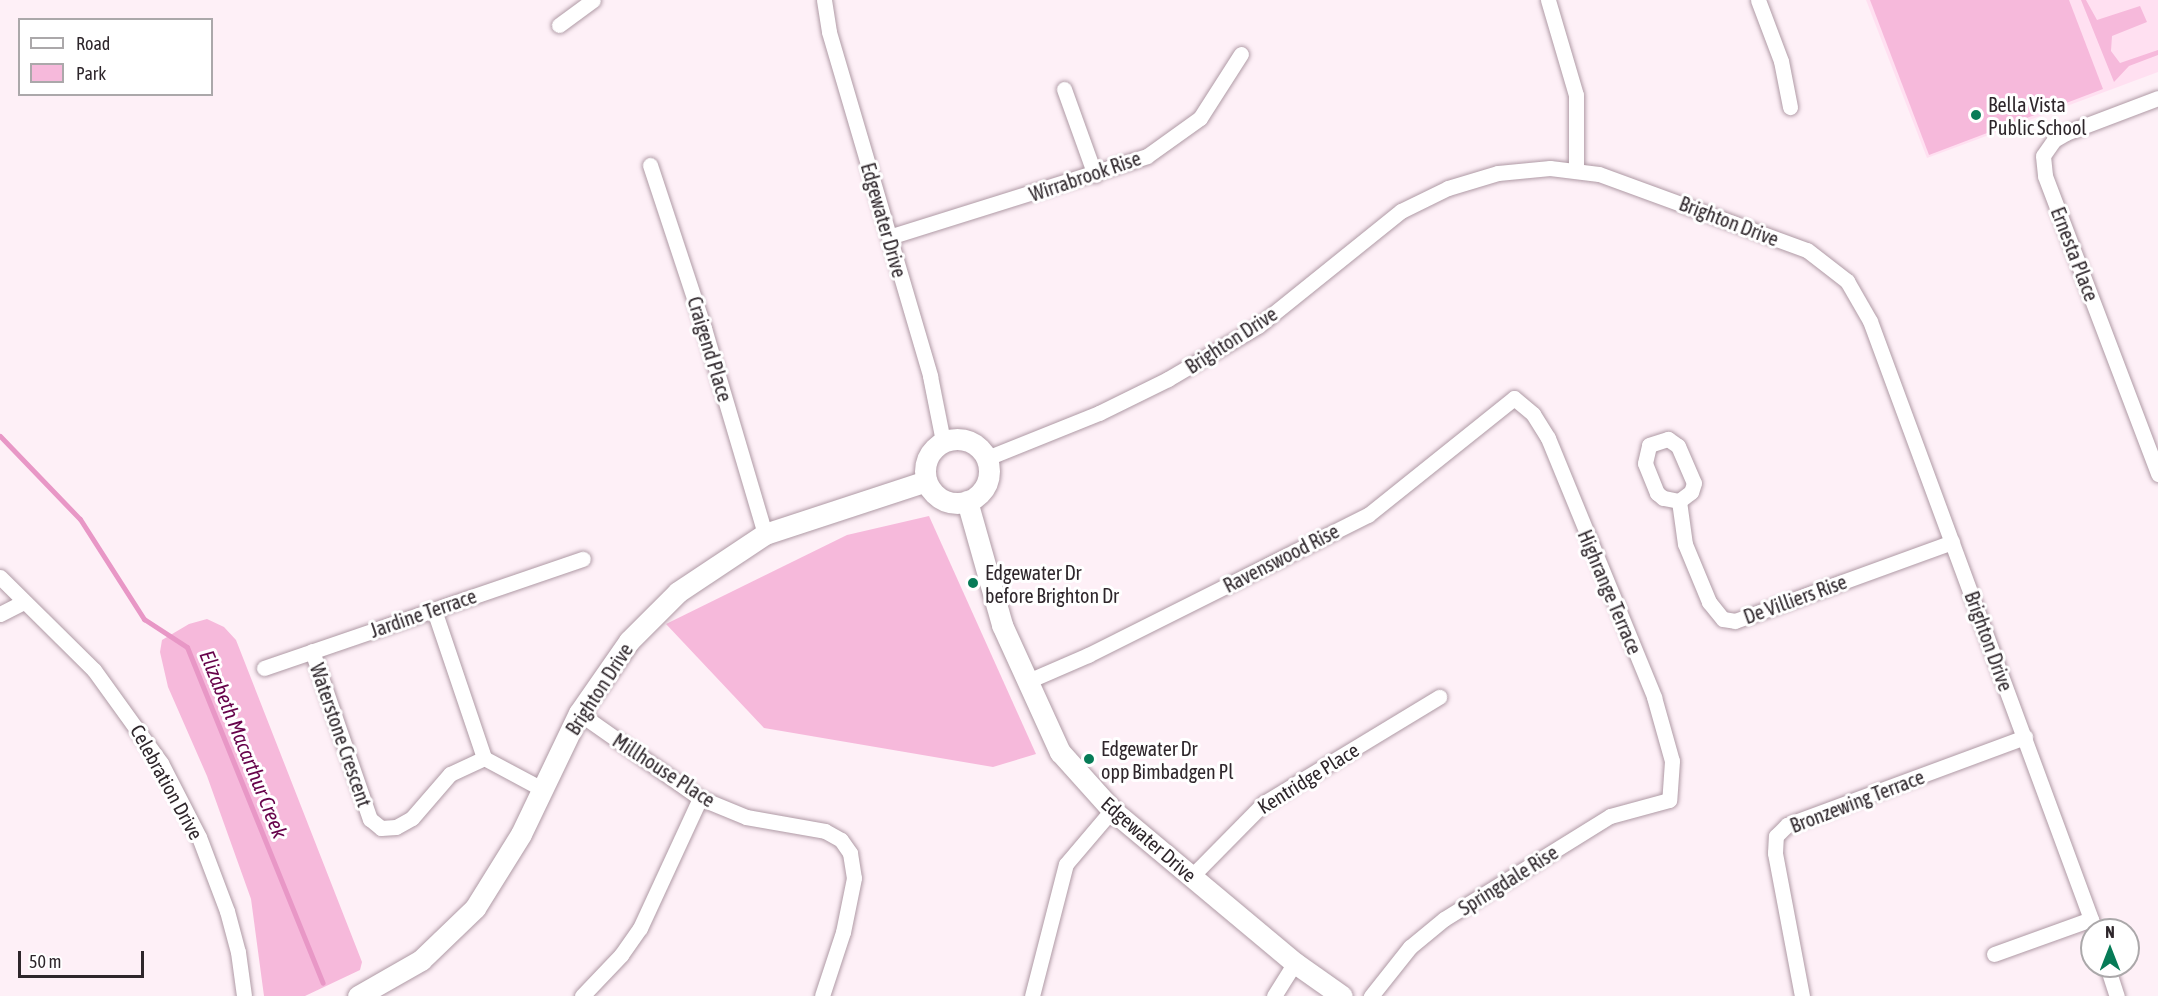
<!DOCTYPE html>
<style>
body{margin:0}
#map{position:relative;width:2158px;height:996px;overflow:hidden;background:#fef0f7;font-family:"Asap Condensed",sans-serif}
div>[style]{position:absolute}
.built>*{inset:0;background:#ffe0f1}
.green>*{inset:0;background:#f6b9db}
.stream>*{height:5px;margin:-2.5px;padding:0 2.5px;transform-origin:2.5px;border-radius:2.5px;background:#e897c6}
.roads{filter:drop-shadow(0 0 2px #af9aa5) drop-shadow(0 0 2px #af9aa5)}
.street>*{height:15px;margin:-7.5px;padding:0 7.5px;transform-origin:7.5px;border-radius:7.5px;background:#fff}
.secondary>*{height:21px;margin:-10.5px;padding:0 10.5px;transform-origin:10.5px;border-radius:10.5px;background:#fff}
.secondary>.ring{margin:-10.5px;padding:0;box-sizing:content-box;background:none;border:21px solid #fff;border-radius:50%}
.dots>*{width:16px;height:16px;translate:-50% -50%;box-sizing:border-box;border:3px solid #fff;border-radius:50%}
span{translate:-50% -50%;white-space:nowrap;text-align:center;line-height:1.15;-webkit-text-stroke:6px #fff;paint-order:stroke}
.poi-label{font-size:20px;color:#2e262b}
.left{translate:0 -50%;text-align:left}
.street-label{font-size:20px;color:#2e262b}
.water-label{font-size:21px;color:#67034b;font-style:italic}
.legend{position:absolute;left:18px;top:18px;width:195px;height:78px;box-sizing:border-box;background:#fff;border:2px solid #aba8aa;margin:0;padding:8px 10px;list-style:none;font-size:18px;color:#2e262b}
.legend li{display:flex;align-items:center;gap:12px;height:30px}
.legend b{width:30px;border:2px solid #aba8aa}
.north{position:absolute;left:2080px;top:918px;width:60px;height:60px;box-sizing:border-box;background:#fff;border:2px solid #aba8aa;border-radius:50%;rotate:0deg;font-size:16px;font-weight:700;line-height:24px;text-align:center;color:#2e262b}
.north::after{content:'';display:block;margin:auto;width:21px;height:27px;background:#077b57;clip-path:polygon(50% 0,100% 100%,50% 72%,0 100%)}
.scale{position:absolute;left:18px;top:951px;width:126px;height:27px;box-sizing:border-box;border:3px solid #2e262b;border-top:0;padding-left:8px;font-size:18px;line-height:21px;white-space:nowrap;color:#2e262b;-webkit-text-stroke:4px #fff;paint-order:stroke}
</style>
<div id="map">
<div class="built">
<div style="clip-path:polygon(1866px 0,2158px 0,2158px 72px,1927px 158px)"></div>
</div>
<div class="green">
<div style="clip-path:polygon(1870px 0,2069px 0,2103px 89px,1929px 155px)"></div>
<div style="clip-path:polygon(2081px 0,2086px 0,2097px 20px,2140px 6px,2147px 22px,2112px 36px,2111px 51px,2120px 63px,2158px 50px,2158px 55px,2129px 66px,2114px 82px)"></div>
<div style="clip-path:polygon(929px 516px,1036px 754px,993px 767px,764px 728px,666px 624px,847px 535px)"></div>
<div style="clip-path:polygon(207px 619px,224px 627px,236px 640px,362px 962px,360px 970px,305px 996px,264px 996px,251px 899px,207px 776px,168px 687px,160px 652px,162px 640px,189px 624px)"></div>
</div>
<div class="stream">
<div style="left:0;top:436px;width:115px;rotate:46.1deg"></div>
<div style="left:80px;top:519px;width:119px;rotate:57.4deg"></div>
<div style="left:144px;top:619px;width:51px;rotate:33.1deg"></div>
<div style="left:187px;top:647px;width:362px;rotate:68deg"></div>
</div>
<div class="roads">
<div class="street">
<div style="left:824px;top:0;width:32px;rotate:81deg"></div>
<div style="left:829px;top:32px;width:359px;rotate:73.6deg"></div>
<div style="left:930px;top:376px;width:66px;rotate:78.7deg"></div>
<div style="left:1548px;top:0;width:99px;rotate:73.6deg"></div>
<div style="left:1576px;top:95px;width:75px;rotate:90deg"></div>
<div style="left:1758px;top:0;width:65px;rotate:69.3deg"></div>
<div style="left:1781px;top:61px;width:47px;rotate:78.9deg"></div>
<div style="left:559px;top:25px;width:42px;rotate:-36.3deg"></div>
<div style="left:1064px;top:89px;width:91px;rotate:70.2deg"></div>
<div style="left:2158px;top:98px;width:98px;rotate:159.2deg"></div>
<div style="left:2066px;top:133px;width:14px;rotate:150deg"></div>
<div style="left:2054px;top:140px;width:19px;rotate:125deg"></div>
<div style="left:2043px;top:156px;width:20px;rotate:84deg"></div>
<div style="left:2045px;top:176px;width:319px;rotate:69.2deg"></div>
<div style="left:650px;top:165px;width:172px;rotate:71.7deg"></div>
<div style="left:704px;top:328px;width:215px;rotate:73.5deg"></div>
<div style="left:889px;top:237px;width:270px;rotate:-17.4deg"></div>
<div style="left:1147px;top:156px;width:65px;rotate:-35.6deg"></div>
<div style="left:1200px;top:118px;width:76px;rotate:-57.4deg"></div>
<div style="left:1668px;top:439px;width:12px;rotate:35deg"></div>
<div style="left:1678px;top:446px;width:40px;rotate:66.6deg"></div>
<div style="left:1694px;top:483px;width:9px;rotate:108deg"></div>
<div style="left:1691px;top:492px;width:15px;rotate:143deg"></div>
<div style="left:1679px;top:501px;width:16px;rotate:-169deg"></div>
<div style="left:1663px;top:498px;width:8px;rotate:-140deg"></div>
<div style="left:1657px;top:493px;width:32px;rotate:-112deg"></div>
<div style="left:1645px;top:463px;width:18px;rotate:-77deg"></div>
<div style="left:1649px;top:445px;width:20px;rotate:-18deg"></div>
<div style="left:987px;top:458px;width:121px;rotate:-21.9deg"></div>
<div style="left:1099px;top:413px;width:77px;rotate:-26.2deg"></div>
<div style="left:1168px;top:379px;width:104px;rotate:-30.5deg"></div>
<div style="left:1258px;top:326px;width:184px;rotate:-38.8deg"></div>
<div style="left:1401px;top:211px;width:52px;rotate:-26.1deg"></div>
<div style="left:1448px;top:188px;width:52px;rotate:-16.7deg"></div>
<div style="left:1498px;top:173px;width:52px;rotate:-5.5deg"></div>
<div style="left:1550px;top:168px;width:49px;rotate:7deg"></div>
<div style="left:1599px;top:174px;width:221px;rotate:20.1deg"></div>
<div style="left:1807px;top:250px;width:51px;rotate:37.8deg"></div>
<div style="left:1847px;top:281px;width:46px;rotate:60.1deg"></div>
<div style="left:1870px;top:321px;width:649px;rotate:69.72deg"></div>
<div style="left:1679px;top:501px;width:43px;rotate:82.1deg"></div>
<div style="left:1685px;top:544px;width:63px;rotate:67.5deg"></div>
<div style="left:1709px;top:602px;width:22px;rotate:51deg"></div>
<div style="left:1723px;top:619px;width:12px;rotate:9deg"></div>
<div style="left:1735px;top:621px;width:231px;rotate:-20deg"></div>
<div style="left:0;top:577px;width:132px;rotate:44.7deg"></div>
<div style="left:94px;top:670px;width:115px;rotate:54.2deg"></div>
<div style="left:161px;top:763px;width:83px;rotate:62.8deg"></div>
<div style="left:199px;top:837px;width:79px;rotate:69.3deg"></div>
<div style="left:227px;top:911px;width:42px;rotate:75deg"></div>
<div style="left:238px;top:952px;width:44px;rotate:82.2deg"></div>
<div style="left:434px;top:610px;width:156px;rotate:71.3deg"></div>
<div style="left:484px;top:758px;width:66px;rotate:28.1deg"></div>
<div style="left:0;top:614px;width:27px;rotate:-27deg"></div>
<div style="left:312px;top:651px;width:178px;rotate:71deg"></div>
<div style="left:370px;top:819px;width:14px;rotate:39deg"></div>
<div style="left:381px;top:828px;width:15px;rotate:-4deg"></div>
<div style="left:396px;top:827px;width:18px;rotate:-29deg"></div>
<div style="left:412px;top:818px;width:58px;rotate:-49.2deg"></div>
<div style="left:450px;top:774px;width:38px;rotate:-25deg"></div>
<div style="left:264px;top:668px;width:337px;rotate:-18.9deg"></div>
<div style="left:1026px;top:682px;width:68px;rotate:-23.5deg"></div>
<div style="left:1088px;top:655px;width:313px;rotate:-26.6deg"></div>
<div style="left:1368px;top:515px;width:187px;rotate:-38.7deg"></div>
<div style="left:1514px;top:398px;width:25px;rotate:40deg"></div>
<div style="left:1533px;top:414px;width:28px;rotate:58deg"></div>
<div style="left:1548px;top:438px;width:280px;rotate:67.7deg"></div>
<div style="left:1654px;top:697px;width:66px;rotate:74.3deg"></div>
<div style="left:1672px;top:761px;width:39px;rotate:94deg"></div>
<div style="left:1669px;top:800px;width:61px;rotate:164.8deg"></div>
<div style="left:1610px;top:816px;width:195px;rotate:148.2deg"></div>
<div style="left:1444px;top:919px;width:44px;rotate:140.5deg"></div>
<div style="left:1410px;top:947px;width:63px;rotate:128.5deg"></div>
<div style="left:579px;top:713px;width:148px;rotate:35.1deg"></div>
<div style="left:700px;top:798px;width:50px;rotate:22.4deg"></div>
<div style="left:746px;top:817px;width:80px;rotate:10deg"></div>
<div style="left:825px;top:831px;width:18px;rotate:29deg"></div>
<div style="left:841px;top:840px;width:16px;rotate:55deg"></div>
<div style="left:850px;top:853px;width:25px;rotate:81deg"></div>
<div style="left:854px;top:878px;width:55px;rotate:101.5deg"></div>
<div style="left:843px;top:932px;width:67px;rotate:108.2deg"></div>
<div style="left:1192px;top:876px;width:103px;rotate:-45.4deg"></div>
<div style="left:1264px;top:803px;width:205px;rotate:-31.2deg"></div>
<div style="left:1994px;top:954px;width:103px;rotate:-19.8deg"></div>
<div style="left:2107px;top:966px;width:32px;rotate:72deg"></div>
<div style="left:582px;top:996px;width:57px;rotate:-46.4deg"></div>
<div style="left:621px;top:955px;width:33px;rotate:-55deg"></div>
<div style="left:640px;top:928px;width:143px;rotate:-65.2deg"></div>
<div style="left:1032px;top:996px;width:136px;rotate:-75.6deg"></div>
<div style="left:1066px;top:864px;width:71px;rotate:-49.6deg"></div>
<div style="left:1274px;top:996px;width:39px;rotate:-58deg"></div>
<div style="left:1802px;top:996px;width:146px;rotate:-100.7deg"></div>
<div style="left:1775px;top:853px;width:17px;rotate:-87deg"></div>
<div style="left:1776px;top:836px;width:16px;rotate:-45deg"></div>
<div style="left:1787px;top:825px;width:254px;rotate:-20.3deg"></div>
</div>
<div class="secondary">
<div class="ring" style="left:925px;top:439px;width:43px;height:43px"></div>
<div style="left:967px;top:501px;width:129px;rotate:74.2deg"></div>
<div style="left:1002px;top:625px;width:140px;rotate:65.5deg"></div>
<div style="left:1060px;top:752px;width:78px;rotate:48.1deg"></div>
<div style="left:1112px;top:810px;width:239px;rotate:39.9deg"></div>
<div style="left:1295px;top:963px;width:57px;rotate:35.1deg"></div>
<div style="left:358px;top:996px;width:73px;rotate:-29.7deg"></div>
<div style="left:421px;top:960px;width:75px;rotate:-43.9deg"></div>
<div style="left:475px;top:908px;width:87px;rotate:-58.1deg"></div>
<div style="left:521px;top:834px;width:134px;rotate:-64.4deg"></div>
<div style="left:579px;top:713px;width:88px;rotate:-55.2deg"></div>
<div style="left:629px;top:641px;width:69px;rotate:-45deg"></div>
<div style="left:678px;top:592px;width:105px;rotate:-33.7deg"></div>
<div style="left:765px;top:534px;width:169px;rotate:-18.2deg"></div>
</div>
</div>
<div class="dots">
<div style="left:1976px;top:115px;background:#077b57"></div>
<div style="left:973px;top:583px;background:#077b57"></div>
<div style="left:1089px;top:759px;background:#077b57"></div>
</div>
<div class="poi-label">
<span class="left" style="left:1988px;top:116px">Bella Vista<br>Public School</span>
<span class="left" style="left:985px;top:584px">Edgewater Dr<br>before Brighton Dr</span>
<span class="left" style="left:1101px;top:760px">Edgewater Dr<br>opp Bimbadgen Pl</span>
</div>
<div class="street-label">
<span style="left:1085px;top:176px;rotate:-19deg">Wirrabrook Rise</span>
<span style="left:884px;top:220px;rotate:74deg">Edgewater Drive</span>
<span style="left:1729px;top:221px;rotate:21deg">Brighton Drive</span>
<span style="left:2075px;top:254px;rotate:69deg">Ernesta Place</span>
<span style="left:1231px;top:340px;rotate:-33deg">Brighton Drive</span>
<span style="left:710px;top:349px;rotate:73deg">Craigend Place</span>
<span style="left:1281px;top:558px;rotate:-27deg">Ravenswood Rise</span>
<span style="left:1610px;top:592px;rotate:67deg">Highrange Terrace</span>
<span style="left:1795px;top:599px;rotate:-20deg">De Villiers Rise</span>
<span style="left:423px;top:613px;rotate:-19deg">Jardine Terrace</span>
<span style="left:1989px;top:641px;rotate:70deg">Brighton Drive</span>
<span style="left:599px;top:689px;rotate:-57deg">Brighton Drive</span>
<span style="left:341px;top:735px;rotate:71deg">Waterstone Crescent</span>
<span style="left:664px;top:770px;rotate:33deg">Millhouse Place</span>
<span style="left:1308px;top:778px;rotate:-32deg">Kentridge Place</span>
<span style="left:167px;top:782px;rotate:61deg">Celebration Drive</span>
<span style="left:1857px;top:801px;rotate:-21deg">Bronzewing Terrace</span>
<span style="left:1149px;top:839px;rotate:41deg">Edgewater Drive</span>
<span style="left:1508px;top:880px;rotate:-32deg">Springdale Rise</span>
</div>
<div class="water-label">
<span style="left:244px;top:744px;rotate:68deg">Elizabeth Macarthur Creek</span>
</div>
<ul class="legend">
<li><b style="height:8px;background:#fff"></b>Road</li>
<li><b style="height:16px;background:#f6b9db"></b>Park</li>
</ul>
<div class="north">N</div>
<div class="scale">50 m</div>
</div>
